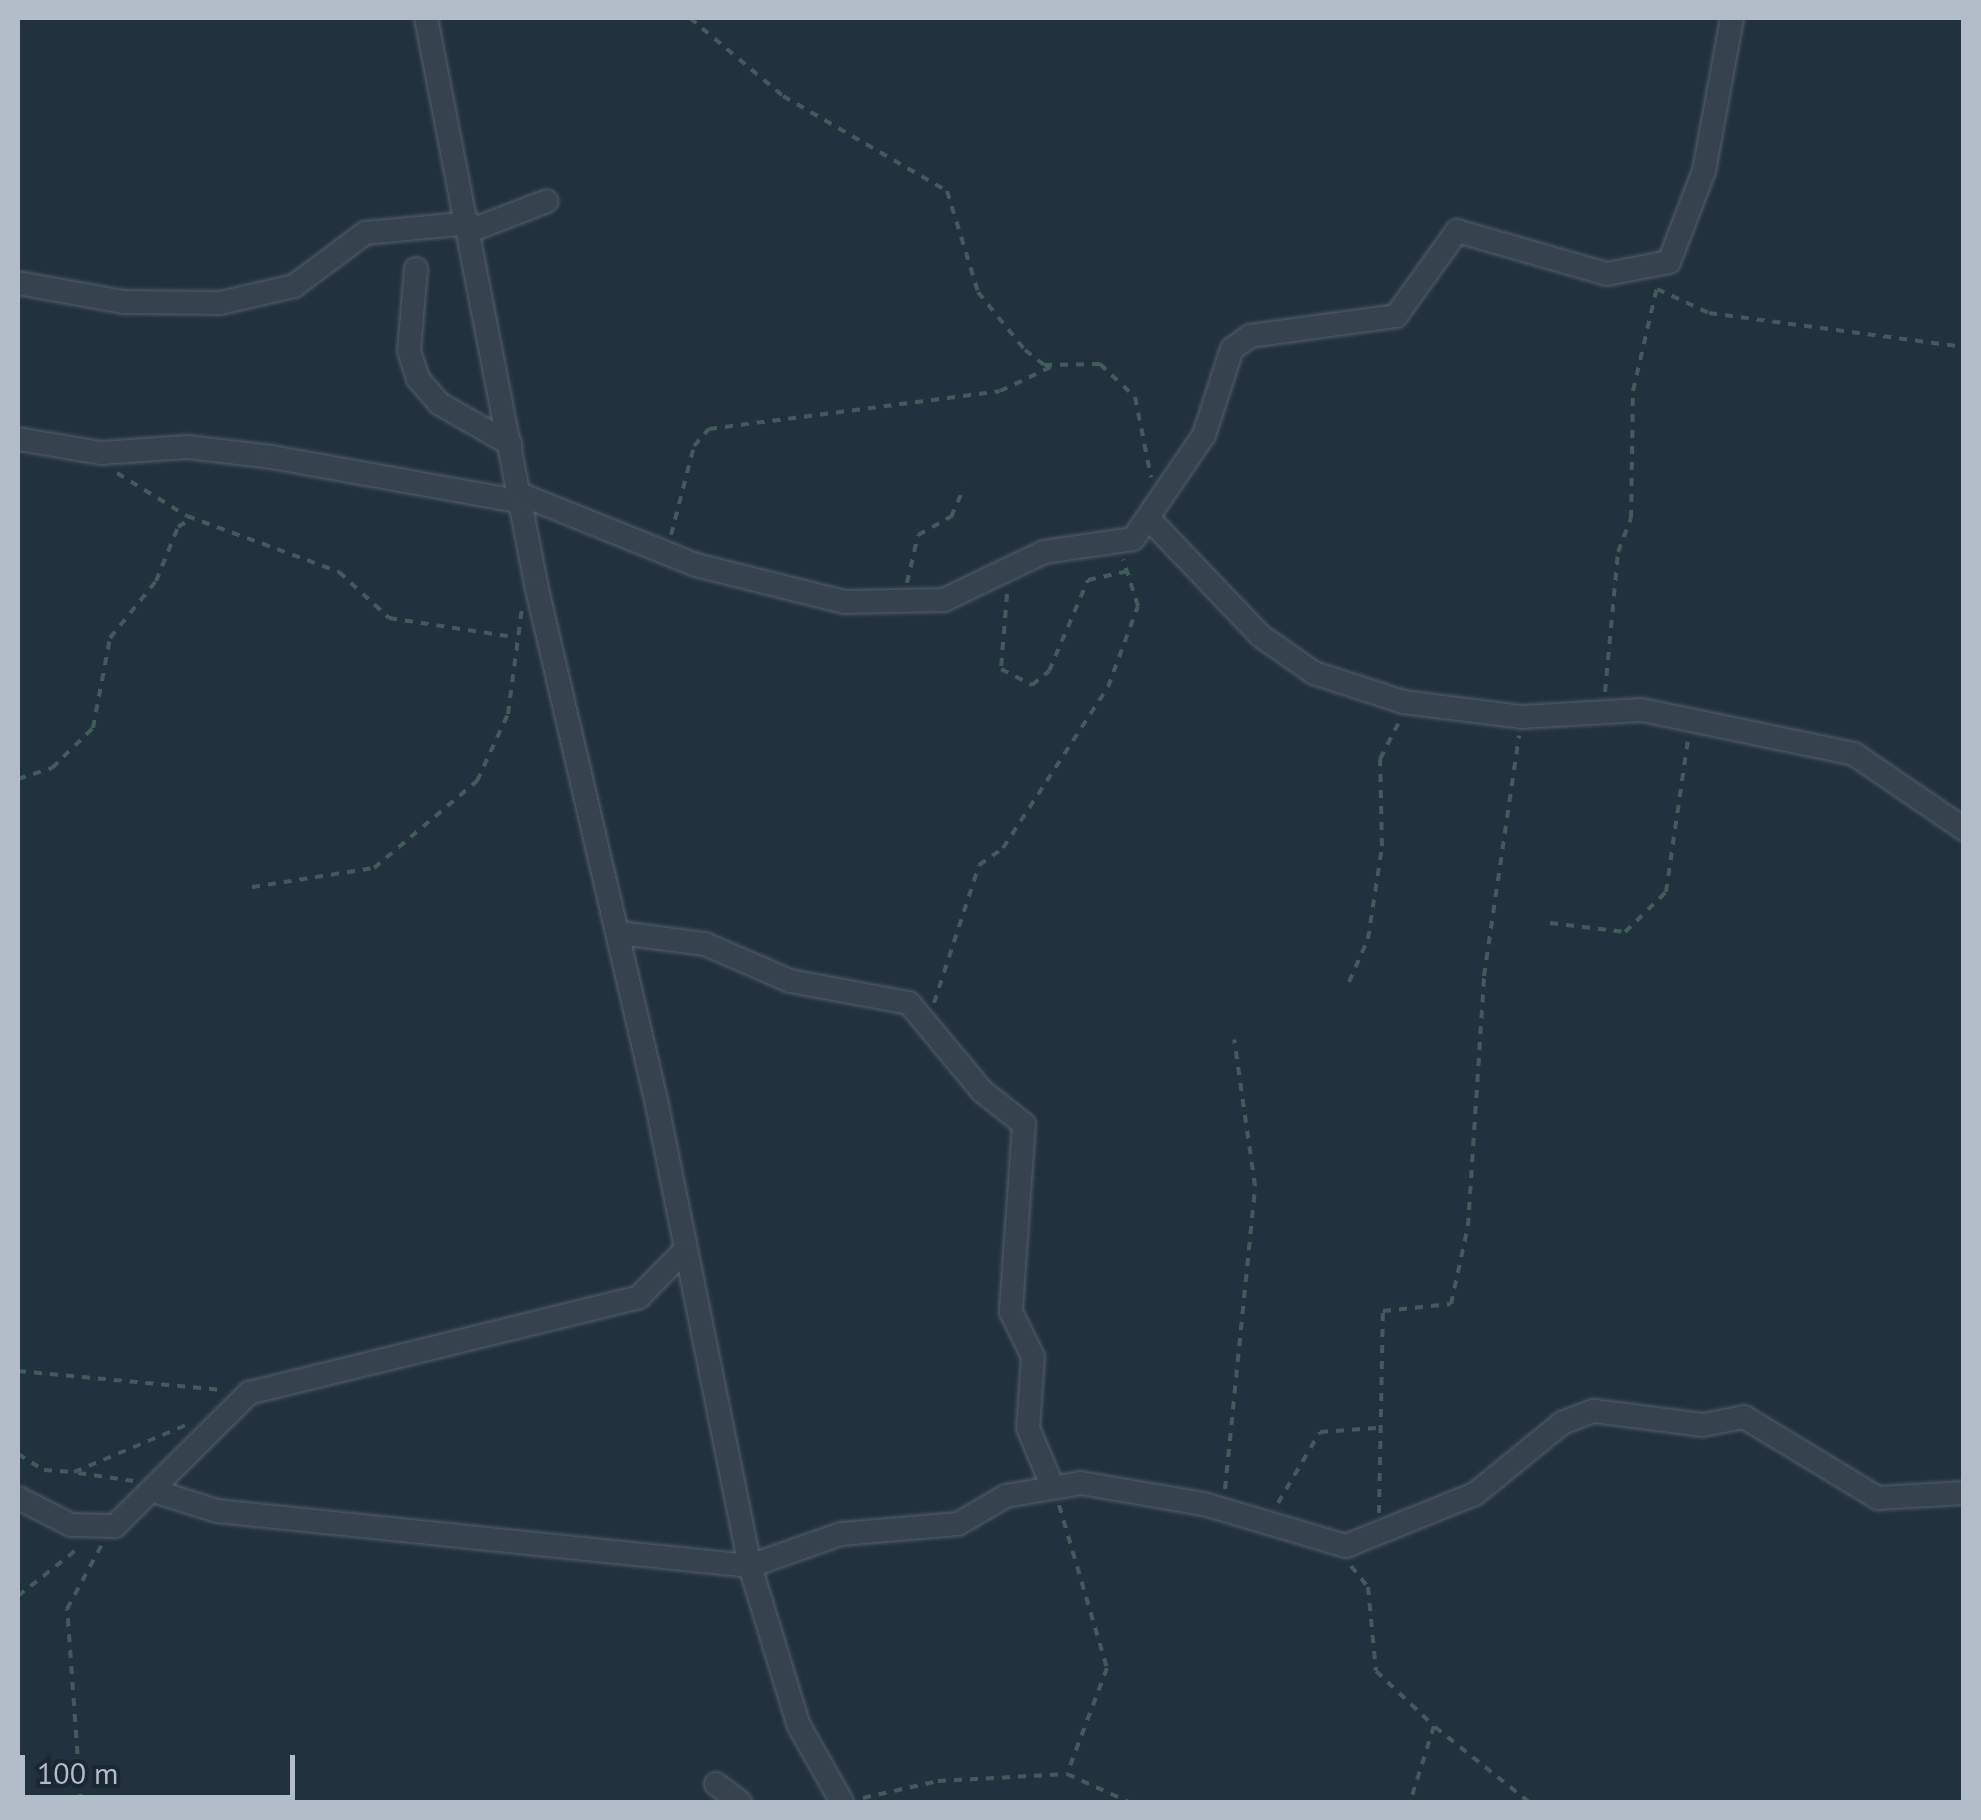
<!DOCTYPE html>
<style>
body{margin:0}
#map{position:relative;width:1981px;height:1820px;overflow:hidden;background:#22313e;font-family:"PT Sans",sans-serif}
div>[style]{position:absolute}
.path>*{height:4px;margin-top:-2px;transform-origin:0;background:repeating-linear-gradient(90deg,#425b5b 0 8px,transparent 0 16px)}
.roads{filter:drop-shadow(0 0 2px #54606c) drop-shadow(0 0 2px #54606c)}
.minor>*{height:22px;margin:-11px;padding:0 11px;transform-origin:11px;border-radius:11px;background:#36424e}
span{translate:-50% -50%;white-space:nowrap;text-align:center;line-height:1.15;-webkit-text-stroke:9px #1b2733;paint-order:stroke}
.frame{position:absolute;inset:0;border:20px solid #b2bdc9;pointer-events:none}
.scale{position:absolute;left:20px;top:1755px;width:275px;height:45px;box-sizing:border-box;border:5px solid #b2bdc9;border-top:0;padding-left:12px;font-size:30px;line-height:35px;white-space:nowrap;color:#b2bdc9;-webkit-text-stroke:8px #1b2733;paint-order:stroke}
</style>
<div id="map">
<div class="path">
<div style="left:690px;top:18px;width:121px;rotate:40deg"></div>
<div style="left:783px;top:96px;width:190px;rotate:30.1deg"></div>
<div style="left:947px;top:191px;width:106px;rotate:72.9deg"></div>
<div style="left:978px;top:292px;width:75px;rotate:51deg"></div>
<div style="left:1025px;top:350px;width:24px;rotate:38deg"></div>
<div style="left:1044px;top:365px;width:56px;rotate:-1deg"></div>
<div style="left:1100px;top:364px;width:48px;rotate:43.3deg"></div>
<div style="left:1135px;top:397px;width:82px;rotate:78.7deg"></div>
<div style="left:1657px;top:289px;width:57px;rotate:24.8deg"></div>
<div style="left:1709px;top:313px;width:257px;rotate:7.6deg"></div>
<div style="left:117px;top:473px;width:82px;rotate:31.6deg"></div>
<div style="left:187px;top:516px;width:162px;rotate:20.2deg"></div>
<div style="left:339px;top:572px;width:68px;rotate:42.6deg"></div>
<div style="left:389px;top:618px;width:125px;rotate:8.7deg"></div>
<div style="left:671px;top:535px;width:92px;rotate:-75.5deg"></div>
<div style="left:694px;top:446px;width:23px;rotate:-49deg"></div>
<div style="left:709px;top:429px;width:293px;rotate:-7.4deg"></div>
<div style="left:1000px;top:391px;width:59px;rotate:-25.3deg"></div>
<div style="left:907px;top:583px;width:49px;rotate:-77.1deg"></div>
<div style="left:918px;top:535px;width:38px;rotate:-29deg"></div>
<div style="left:951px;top:517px;width:32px;rotate:-66deg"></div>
<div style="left:1007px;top:594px;width:75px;rotate:94.6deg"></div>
<div style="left:1001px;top:669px;width:35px;rotate:27deg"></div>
<div style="left:1032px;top:685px;width:22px;rotate:-39deg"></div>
<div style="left:1049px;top:671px;width:99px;rotate:-66.8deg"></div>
<div style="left:1088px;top:580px;width:41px;rotate:-12.7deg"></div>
<div style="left:1605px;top:692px;width:141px;rotate:-84.7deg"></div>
<div style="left:1618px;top:552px;width:36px;rotate:-69deg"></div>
<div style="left:1631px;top:518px;width:127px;rotate:-89.1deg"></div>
<div style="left:1633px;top:391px;width:111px;rotate:-77deg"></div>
<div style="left:18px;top:779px;width:36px;rotate:-18deg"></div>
<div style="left:52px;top:768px;width:57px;rotate:-44.3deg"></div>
<div style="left:93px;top:728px;width:92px;rotate:-79.3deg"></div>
<div style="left:110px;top:638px;width:73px;rotate:-51.1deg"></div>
<div style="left:156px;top:581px;width:58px;rotate:-67.8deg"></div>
<div style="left:178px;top:527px;width:17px;rotate:-33deg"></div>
<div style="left:252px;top:887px;width:123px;rotate:-8.9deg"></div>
<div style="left:374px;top:868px;width:135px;rotate:-40.2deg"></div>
<div style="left:477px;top:781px;width:74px;rotate:-65.2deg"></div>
<div style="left:508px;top:714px;width:107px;rotate:-82.5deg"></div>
<div style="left:1550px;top:923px;width:76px;rotate:6.8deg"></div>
<div style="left:1625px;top:932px;width:57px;rotate:-44.3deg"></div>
<div style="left:1666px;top:892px;width:155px;rotate:-81.8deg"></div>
<div style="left:1349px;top:982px;width:47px;rotate:-66.2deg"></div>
<div style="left:1368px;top:939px;width:94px;rotate:-81.4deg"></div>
<div style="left:1382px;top:846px;width:87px;rotate:-91.3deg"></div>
<div style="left:1380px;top:759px;width:42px;rotate:-62.8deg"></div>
<div style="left:934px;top:1003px;width:145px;rotate:-71.9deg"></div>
<div style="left:979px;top:865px;width:29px;rotate:-35deg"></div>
<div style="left:1003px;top:848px;width:192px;rotate:-56.9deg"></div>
<div style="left:1108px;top:687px;width:86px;rotate:-69.7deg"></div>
<div style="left:1138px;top:606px;width:49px;rotate:-107.7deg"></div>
<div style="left:18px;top:1371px;width:205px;rotate:5.3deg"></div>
<div style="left:18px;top:1454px;width:31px;rotate:32deg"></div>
<div style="left:44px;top:1470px;width:30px;rotate:4deg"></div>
<div style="left:74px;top:1472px;width:125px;rotate:-22.7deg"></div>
<div style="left:78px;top:1473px;width:56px;rotate:8.3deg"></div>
<div style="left:1225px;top:1489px;width:304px;rotate:-84.3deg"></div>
<div style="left:1255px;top:1186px;width:148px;rotate:-98.1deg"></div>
<div style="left:1278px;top:1503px;width:82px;rotate:-59.4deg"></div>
<div style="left:1320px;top:1432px;width:56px;rotate:-4.1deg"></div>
<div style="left:1059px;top:1505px;width:170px;rotate:73.6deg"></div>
<div style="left:1107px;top:1668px;width:113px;rotate:110.7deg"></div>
<div style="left:1379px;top:1513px;width:202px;rotate:-88.9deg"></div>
<div style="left:1383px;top:1311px;width:68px;rotate:-5.9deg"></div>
<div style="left:1451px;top:1304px;width:80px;rotate:-77.7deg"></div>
<div style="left:1468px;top:1226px;width:251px;rotate:-86.3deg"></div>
<div style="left:1484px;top:976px;width:243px;rotate:-81.7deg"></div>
<div style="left:1351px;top:1566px;width:27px;rotate:51deg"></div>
<div style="left:1368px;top:1587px;width:84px;rotate:84.6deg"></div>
<div style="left:1376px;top:1671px;width:80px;rotate:43.5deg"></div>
<div style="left:1434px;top:1726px;width:80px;rotate:107.5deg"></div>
<div style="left:18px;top:1596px;width:80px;rotate:-38.4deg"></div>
<div style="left:1435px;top:1727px;width:120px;rotate:38.6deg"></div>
<div style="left:863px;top:1798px;width:77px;rotate:-12.8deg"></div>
<div style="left:938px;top:1781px;width:129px;rotate:-3.1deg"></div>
<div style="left:1067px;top:1774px;width:68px;rotate:24.3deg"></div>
<div style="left:81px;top:1802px;width:194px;rotate:-94.1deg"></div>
<div style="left:67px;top:1609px;width:72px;rotate:-61.6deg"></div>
</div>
<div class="roads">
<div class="minor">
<div style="left:426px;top:18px;width:582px;rotate:79deg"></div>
<div style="left:537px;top:589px;width:525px;rotate:76.89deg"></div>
<div style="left:656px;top:1100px;width:475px;rotate:78.6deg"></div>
<div style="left:750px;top:1566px;width:167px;rotate:73deg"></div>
<div style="left:799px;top:1726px;width:87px;rotate:60.5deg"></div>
<div style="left:472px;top:230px;width:80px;rotate:-21.1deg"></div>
<div style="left:416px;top:269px;width:82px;rotate:94.9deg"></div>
<div style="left:409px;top:351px;width:29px;rotate:72deg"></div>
<div style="left:418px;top:379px;width:33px;rotate:49deg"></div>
<div style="left:440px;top:404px;width:81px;rotate:29.7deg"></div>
<div style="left:18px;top:283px;width:108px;rotate:10.2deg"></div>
<div style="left:124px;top:302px;width:96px;rotate:0.6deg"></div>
<div style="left:220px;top:303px;width:76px;rotate:-12.9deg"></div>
<div style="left:294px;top:286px;width:89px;rotate:-36.7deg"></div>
<div style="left:365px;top:233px;width:105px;rotate:-5.4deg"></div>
<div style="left:18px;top:439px;width:84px;rotate:9.6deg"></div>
<div style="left:101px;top:453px;width:86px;rotate:-4deg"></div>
<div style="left:187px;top:447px;width:86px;rotate:6.7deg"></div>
<div style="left:272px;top:457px;width:254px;rotate:10.2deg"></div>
<div style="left:520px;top:494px;width:190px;rotate:22deg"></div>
<div style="left:696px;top:565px;width:153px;rotate:14deg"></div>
<div style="left:844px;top:602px;width:100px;rotate:-1.1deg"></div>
<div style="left:944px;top:600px;width:111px;rotate:-25.6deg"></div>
<div style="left:1044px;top:552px;width:90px;rotate:-8.3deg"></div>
<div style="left:1133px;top:539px;width:126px;rotate:-55.7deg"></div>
<div style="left:1204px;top:435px;width:90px;rotate:-72deg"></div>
<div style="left:1232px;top:349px;width:22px;rotate:-36deg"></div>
<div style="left:1250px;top:336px;width:147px;rotate:-7.8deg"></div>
<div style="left:1396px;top:316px;width:105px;rotate:-54.3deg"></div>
<div style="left:1457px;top:231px;width:156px;rotate:16deg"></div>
<div style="left:1607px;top:274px;width:63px;rotate:-11deg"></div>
<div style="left:1669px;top:262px;width:97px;rotate:-69deg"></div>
<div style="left:1704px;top:171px;width:156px;rotate:-79.6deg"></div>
<div style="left:1152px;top:522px;width:158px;rotate:46.3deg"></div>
<div style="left:1261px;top:636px;width:65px;rotate:34.9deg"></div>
<div style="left:1314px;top:673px;width:94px;rotate:18deg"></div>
<div style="left:1403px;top:702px;width:119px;rotate:7.2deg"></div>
<div style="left:1521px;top:717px;width:121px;rotate:-3.3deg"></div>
<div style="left:1642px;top:710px;width:217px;rotate:11.7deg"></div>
<div style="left:1854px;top:754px;width:133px;rotate:34.3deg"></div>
<div style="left:620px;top:933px;width:86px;rotate:7.4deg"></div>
<div style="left:705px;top:944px;width:93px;rotate:23.5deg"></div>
<div style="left:790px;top:981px;width:121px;rotate:10.5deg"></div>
<div style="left:909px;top:1003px;width:114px;rotate:50.3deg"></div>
<div style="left:982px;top:1091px;width:53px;rotate:38.2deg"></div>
<div style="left:1024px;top:1124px;width:188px;rotate:94deg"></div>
<div style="left:1011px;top:1312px;width:50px;rotate:63.9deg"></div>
<div style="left:1033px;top:1357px;width:71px;rotate:94deg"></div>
<div style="left:1028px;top:1428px;width:62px;rotate:67.2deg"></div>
<div style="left:157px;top:1492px;width:63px;rotate:17.6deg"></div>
<div style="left:217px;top:1511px;width:536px;rotate:5.89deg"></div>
<div style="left:750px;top:1566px;width:96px;rotate:-19.4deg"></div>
<div style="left:841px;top:1534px;width:117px;rotate:-4.9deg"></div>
<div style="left:958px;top:1524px;width:56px;rotate:-30.3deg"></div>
<div style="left:1006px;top:1496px;width:76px;rotate:-9.8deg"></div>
<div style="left:1081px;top:1483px;width:125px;rotate:9.7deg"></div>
<div style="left:1204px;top:1504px;width:148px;rotate:16.5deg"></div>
<div style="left:1346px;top:1546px;width:139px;rotate:-22deg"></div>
<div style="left:1475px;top:1494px;width:112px;rotate:-39.2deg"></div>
<div style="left:1562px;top:1423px;width:34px;rotate:-21deg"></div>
<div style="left:1594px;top:1411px;width:110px;rotate:7.3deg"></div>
<div style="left:1703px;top:1425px;width:42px;rotate:-11deg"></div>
<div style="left:1744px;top:1417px;width:157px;rotate:31.2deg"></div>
<div style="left:1878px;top:1498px;width:86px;rotate:-3.3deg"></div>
<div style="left:18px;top:1498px;width:59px;rotate:27deg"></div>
<div style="left:71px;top:1525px;width:44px;rotate:1.3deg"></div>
<div style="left:115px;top:1526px;width:189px;rotate:-44.8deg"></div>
<div style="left:249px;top:1393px;width:402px;rotate:-13.8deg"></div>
<div style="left:639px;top:1297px;width:66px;rotate:-45.6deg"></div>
<div style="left:716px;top:1784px;width:30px;rotate:37deg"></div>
</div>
</div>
<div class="frame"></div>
<div class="scale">100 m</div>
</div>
